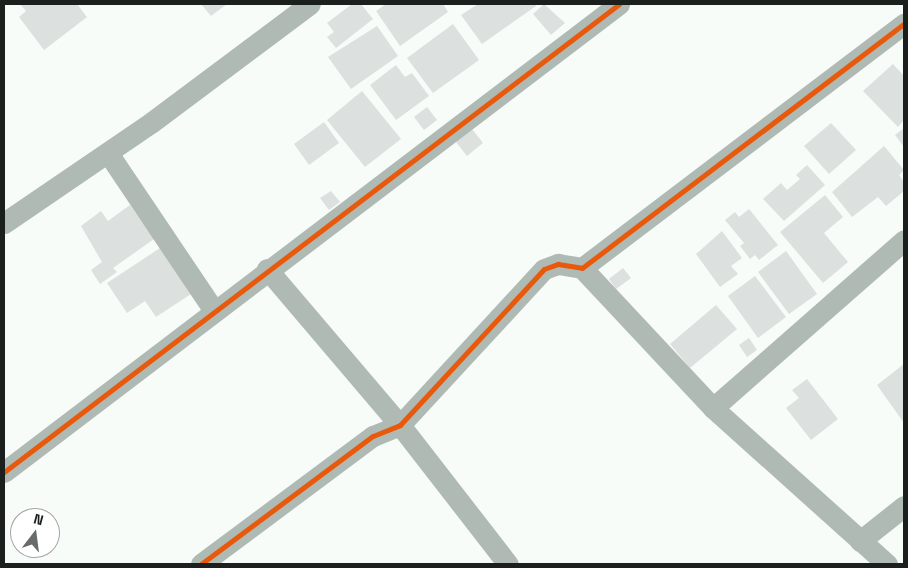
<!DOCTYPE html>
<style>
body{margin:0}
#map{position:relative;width:908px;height:568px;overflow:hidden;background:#f7fcf9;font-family:"Space Grotesk",sans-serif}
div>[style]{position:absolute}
.building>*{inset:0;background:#dce0de}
.minor>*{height:21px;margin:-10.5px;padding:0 10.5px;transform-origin:10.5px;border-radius:10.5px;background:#b0bab4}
.cycleway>*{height:5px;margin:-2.5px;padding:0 2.5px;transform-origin:2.5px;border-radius:2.5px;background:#e8590c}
span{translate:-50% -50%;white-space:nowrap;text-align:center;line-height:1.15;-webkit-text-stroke:4px #fff;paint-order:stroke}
.frame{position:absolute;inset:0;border:5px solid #1b1f1d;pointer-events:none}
.north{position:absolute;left:10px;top:508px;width:50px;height:50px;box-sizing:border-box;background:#fff;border:1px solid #a4a5a5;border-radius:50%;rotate:15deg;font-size:14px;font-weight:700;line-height:20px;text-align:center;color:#1b1f1d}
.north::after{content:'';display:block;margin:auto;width:18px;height:22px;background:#686c6a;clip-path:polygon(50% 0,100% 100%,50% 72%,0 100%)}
</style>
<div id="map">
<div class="building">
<div style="clip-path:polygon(20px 4px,77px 4px,87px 17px,44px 50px,19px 17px,26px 11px)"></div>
<div style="clip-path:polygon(201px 4px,227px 4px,211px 16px)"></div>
<div style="clip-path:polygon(352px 4px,361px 4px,373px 19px,336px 48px,327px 37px,334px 32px,327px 23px)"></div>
<div style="clip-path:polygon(386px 4px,443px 4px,448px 12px,400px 46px,376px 11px)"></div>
<div style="clip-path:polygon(478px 4px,535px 4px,536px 6px,482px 44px,461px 15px)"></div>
<div style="clip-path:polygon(544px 4px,565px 23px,551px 35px,533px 14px)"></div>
<div style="clip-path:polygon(453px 24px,479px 60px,433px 93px,407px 58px)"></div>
<div style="clip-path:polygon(377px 26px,398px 56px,351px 89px,328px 57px)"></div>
<div style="clip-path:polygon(893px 64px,904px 76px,904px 120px,898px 127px,863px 91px)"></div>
<div style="clip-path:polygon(396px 65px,405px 77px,412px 73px,429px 96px,396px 120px,370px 85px)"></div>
<div style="clip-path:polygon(362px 91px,401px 139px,365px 167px,327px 120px)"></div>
<div style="clip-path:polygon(427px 107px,437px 120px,424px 130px,414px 117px)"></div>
<div style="clip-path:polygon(324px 122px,339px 143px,309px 165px,294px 144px)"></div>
<div style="clip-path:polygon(831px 123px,856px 150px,829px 174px,804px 146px)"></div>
<div style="clip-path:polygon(904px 128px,904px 147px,895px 135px)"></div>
<div style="clip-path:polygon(472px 129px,483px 143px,467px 156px,456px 142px)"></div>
<div style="clip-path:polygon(884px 146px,904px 170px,899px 175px,904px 182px,904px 191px,886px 206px,878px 197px,852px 217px,832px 192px)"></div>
<div style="clip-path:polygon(807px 165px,825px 185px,784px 221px,763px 199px,781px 183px,787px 190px,800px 179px,796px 175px)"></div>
<div style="clip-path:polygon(331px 191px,340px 202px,329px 210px,320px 198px)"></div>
<div style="clip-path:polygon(825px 195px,843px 217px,824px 233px,848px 262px,823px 283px,780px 232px)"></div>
<div style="clip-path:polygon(130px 205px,154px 239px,113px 268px,117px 272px,100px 284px,91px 270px,102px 262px,81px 226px,101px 211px,108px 221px)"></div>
<div style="clip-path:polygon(749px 209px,778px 245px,759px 260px,755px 255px,750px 259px,740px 246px,744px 243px,725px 220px,735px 212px,739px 217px)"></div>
<div style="clip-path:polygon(722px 231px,742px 258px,731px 266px,738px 274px,720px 287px,696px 254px)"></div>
<div style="clip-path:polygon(163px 246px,194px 292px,156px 317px,145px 301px,127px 313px,107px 283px)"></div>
<div style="clip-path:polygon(786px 251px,817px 294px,789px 314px,758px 272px)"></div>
<div style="clip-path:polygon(623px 268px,631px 278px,616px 289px,609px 279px)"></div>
<div style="clip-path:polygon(755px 276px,786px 317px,758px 338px,728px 296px)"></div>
<div style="clip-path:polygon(716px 305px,737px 329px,690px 368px,670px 344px)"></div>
<div style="clip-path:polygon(749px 338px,757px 350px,747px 357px,739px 345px)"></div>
<div style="clip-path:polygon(904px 364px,904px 423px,877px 385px)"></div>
<div style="clip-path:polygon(807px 379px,838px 419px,811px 440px,786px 408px,799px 398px,792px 390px)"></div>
</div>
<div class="minor">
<div style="left:108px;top:153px;width:190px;rotate:56.1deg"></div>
<div style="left:4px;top:223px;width:179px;rotate:-34.3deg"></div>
<div style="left:152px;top:122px;width:197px;rotate:-36.8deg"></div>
<div style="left:582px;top:268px;width:192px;rotate:46.9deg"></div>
<div style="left:713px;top:408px;width:234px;rotate:41.9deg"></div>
<div style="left:267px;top:269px;width:205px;rotate:49.6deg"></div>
<div style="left:400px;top:425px;width:176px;rotate:52.2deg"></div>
<div style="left:713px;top:408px;width:254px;rotate:-41.3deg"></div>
<div style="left:4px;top:472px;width:773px;rotate:-37.27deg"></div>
<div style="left:860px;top:541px;width:56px;rotate:-38.5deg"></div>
<div style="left:201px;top:564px;width:214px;rotate:-36.7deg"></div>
<div style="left:373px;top:436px;width:29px;rotate:-22deg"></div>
<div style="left:400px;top:425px;width:212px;rotate:-47.3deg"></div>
<div style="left:544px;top:269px;width:15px;rotate:-20deg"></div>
<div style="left:558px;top:264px;width:24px;rotate:9deg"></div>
<div style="left:582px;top:268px;width:404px;rotate:-37.2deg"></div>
</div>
<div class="cycleway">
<div style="left:4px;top:472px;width:773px;rotate:-37.27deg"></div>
<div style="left:201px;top:564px;width:214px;rotate:-36.7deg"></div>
<div style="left:373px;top:436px;width:29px;rotate:-22deg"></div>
<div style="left:400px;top:425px;width:212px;rotate:-47.3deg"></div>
<div style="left:544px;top:269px;width:15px;rotate:-20deg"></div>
<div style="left:558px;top:264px;width:24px;rotate:9deg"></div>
<div style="left:582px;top:268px;width:404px;rotate:-37.2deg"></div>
</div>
<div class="frame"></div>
<div class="north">N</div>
</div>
